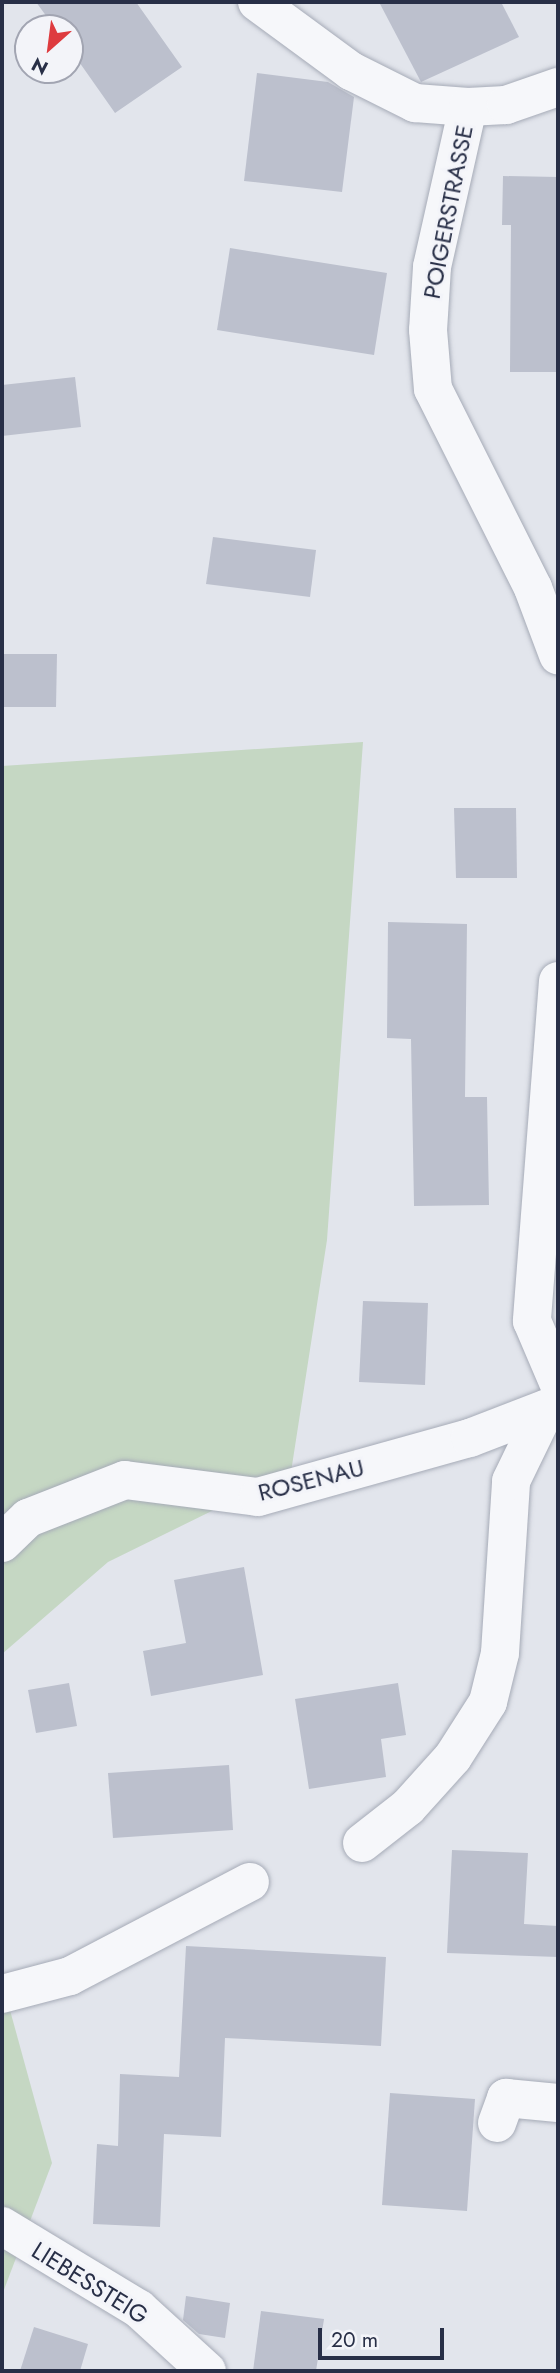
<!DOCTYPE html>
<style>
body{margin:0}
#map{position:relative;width:560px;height:2373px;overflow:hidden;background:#e2e5ec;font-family:Jost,sans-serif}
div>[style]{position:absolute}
.green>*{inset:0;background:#c5d7c3}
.building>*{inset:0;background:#bcc0cd}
.roads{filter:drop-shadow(0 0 2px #a6abb7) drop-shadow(0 0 2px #a6abb7)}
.minor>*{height:38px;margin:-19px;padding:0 19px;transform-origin:19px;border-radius:19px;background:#f6f7fa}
span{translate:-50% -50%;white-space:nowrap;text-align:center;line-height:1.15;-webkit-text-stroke:6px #f3f4f9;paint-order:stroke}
.street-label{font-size:24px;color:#282f47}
.frame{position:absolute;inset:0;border:4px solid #282f47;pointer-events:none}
.north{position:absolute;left:14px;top:14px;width:70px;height:70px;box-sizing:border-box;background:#f3f4f9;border:2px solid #a2a5b2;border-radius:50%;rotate:208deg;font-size:19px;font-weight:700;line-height:28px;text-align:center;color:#282f47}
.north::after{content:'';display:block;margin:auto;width:24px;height:32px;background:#de3b3f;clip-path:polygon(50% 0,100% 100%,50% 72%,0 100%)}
.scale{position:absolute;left:318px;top:2328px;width:126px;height:32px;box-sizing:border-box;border:4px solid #282f47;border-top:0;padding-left:9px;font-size:21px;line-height:24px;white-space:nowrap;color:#282f47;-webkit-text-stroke:5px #f3f4f9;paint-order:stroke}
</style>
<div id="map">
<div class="green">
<div style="clip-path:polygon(363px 742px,327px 1240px,291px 1472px,108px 1562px,2px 1654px,2px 766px)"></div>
<div style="clip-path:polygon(2px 1981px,52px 2163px,2px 2295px)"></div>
</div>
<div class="building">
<div style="clip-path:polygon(36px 2px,136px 2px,182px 67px,115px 113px,70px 49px,70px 28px,55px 28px)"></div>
<div style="clip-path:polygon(379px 2px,501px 2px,519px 37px,421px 82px)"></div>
<div style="clip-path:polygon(257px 73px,328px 82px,354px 97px,342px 192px,244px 181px)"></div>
<div style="clip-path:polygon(503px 176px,558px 177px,558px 372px,510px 372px,511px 225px,502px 225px)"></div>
<div style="clip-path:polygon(230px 248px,387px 273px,374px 355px,217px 330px)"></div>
<div style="clip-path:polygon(75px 377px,81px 427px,2px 436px,2px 385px)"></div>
<div style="clip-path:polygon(213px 537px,316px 550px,310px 597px,206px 584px)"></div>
<div style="clip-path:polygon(2px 654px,57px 654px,56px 707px,2px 707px)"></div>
<div style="clip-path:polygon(454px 808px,516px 808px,517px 878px,456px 878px)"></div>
<div style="clip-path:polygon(388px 922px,467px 924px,465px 1097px,487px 1097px,489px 1205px,414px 1206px,411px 1039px,387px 1038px)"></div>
<div style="clip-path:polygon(363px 1301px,428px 1303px,425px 1385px,359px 1382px)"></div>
<div style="clip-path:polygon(244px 1567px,263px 1675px,151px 1696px,143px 1651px,186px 1643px,174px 1580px)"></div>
<div style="clip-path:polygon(69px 1683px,77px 1726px,36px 1733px,28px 1690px)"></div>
<div style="clip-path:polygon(398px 1683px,406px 1735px,381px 1739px,386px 1777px,309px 1789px,295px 1699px)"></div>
<div style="clip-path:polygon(229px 1765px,233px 1830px,113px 1838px,108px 1773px)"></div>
<div style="clip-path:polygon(452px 1850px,528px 1853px,524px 1924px,558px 1926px,558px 1957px,447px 1953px)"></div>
<div style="clip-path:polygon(186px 1946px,386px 1957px,381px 2046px,225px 2038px,221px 2137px,164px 2134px,160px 2227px,93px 2224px,97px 2144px,118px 2146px,120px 2074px,179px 2077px)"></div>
<div style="clip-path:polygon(390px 2093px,475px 2099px,467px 2211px,382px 2205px)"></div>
<div style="clip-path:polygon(186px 2296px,230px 2303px,225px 2338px,199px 2334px,183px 2320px)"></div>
<div style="clip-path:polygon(261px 2311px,324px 2319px,316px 2371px,253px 2371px)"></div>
<div style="clip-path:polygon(34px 2327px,88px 2344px,80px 2371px,20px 2371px)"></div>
</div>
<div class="roads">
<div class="minor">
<div style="left:257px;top:2px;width:117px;rotate:36.3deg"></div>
<div style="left:351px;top:71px;width:72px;rotate:26.6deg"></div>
<div style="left:415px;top:103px;width:53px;rotate:4.3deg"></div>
<div style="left:468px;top:107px;width:164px;rotate:102.7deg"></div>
<div style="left:432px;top:267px;width:63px;rotate:93.6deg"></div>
<div style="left:428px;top:330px;width:59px;rotate:85.2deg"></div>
<div style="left:433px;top:389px;width:223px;rotate:63.3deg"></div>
<div style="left:533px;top:588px;width:72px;rotate:69.5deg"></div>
<div style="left:468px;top:107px;width:38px;rotate:-3deg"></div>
<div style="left:506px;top:105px;width:55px;rotate:-19.1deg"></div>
<div style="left:558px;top:981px;width:341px;rotate:94.4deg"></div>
<div style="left:532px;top:1321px;width:66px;rotate:66.9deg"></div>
<div style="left:2px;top:1543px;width:36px;rotate:-44deg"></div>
<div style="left:28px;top:1518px;width:104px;rotate:-21.4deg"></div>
<div style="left:125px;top:1480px;width:134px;rotate:7.3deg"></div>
<div style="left:258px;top:1497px;width:220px;rotate:-15.6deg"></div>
<div style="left:470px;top:1438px;width:94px;rotate:-21.1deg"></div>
<div style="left:362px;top:1843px;width:58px;rotate:-38deg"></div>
<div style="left:408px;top:1807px;width:67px;rotate:-48deg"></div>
<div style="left:453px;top:1757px;width:65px;rotate:-57.5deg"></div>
<div style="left:488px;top:1702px;width:50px;rotate:-76.2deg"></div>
<div style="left:500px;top:1653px;width:172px;rotate:-86.3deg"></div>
<div style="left:511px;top:1481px;width:80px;rotate:-64.1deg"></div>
<div style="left:2px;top:1994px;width:70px;rotate:-14.8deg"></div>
<div style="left:70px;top:1976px;width:203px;rotate:-27.6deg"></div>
<div style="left:497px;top:2123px;width:27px;rotate:-70deg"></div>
<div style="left:506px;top:2098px;width:52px;rotate:5.5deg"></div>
<div style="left:2px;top:2226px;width:160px;rotate:31.2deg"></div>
<div style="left:139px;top:2309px;width:92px;rotate:42.4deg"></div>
</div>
</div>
<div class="street-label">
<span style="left:448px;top:212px;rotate:-79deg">POIGERSTRASSE</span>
<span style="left:311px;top:1480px;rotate:-14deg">ROSENAU</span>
<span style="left:90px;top:2283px;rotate:32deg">LIEBESSTEIG</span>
</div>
<div class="frame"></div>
<div class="north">N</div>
<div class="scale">20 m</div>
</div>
